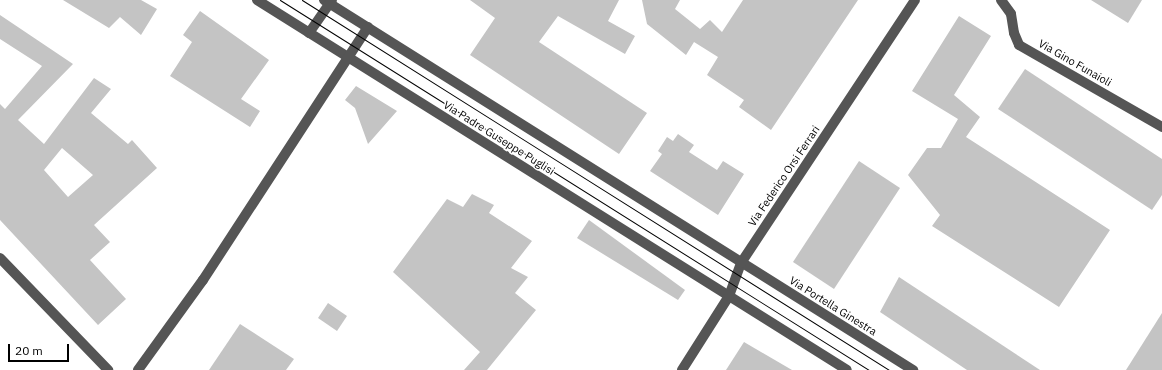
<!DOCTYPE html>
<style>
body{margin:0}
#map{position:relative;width:1162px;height:370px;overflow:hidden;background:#fff;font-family:"IBM Plex Sans",sans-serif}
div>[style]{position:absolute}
.building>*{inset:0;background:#c4c4c4}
.minor>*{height:10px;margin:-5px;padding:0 5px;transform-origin:5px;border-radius:5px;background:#555}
.tram>*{height:1px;margin:-0.5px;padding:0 0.5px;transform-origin:0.5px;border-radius:0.5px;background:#000}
span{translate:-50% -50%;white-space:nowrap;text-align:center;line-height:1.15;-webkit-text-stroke:3px #fff;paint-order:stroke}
.street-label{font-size:11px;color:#000}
.scale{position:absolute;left:8px;top:344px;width:61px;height:18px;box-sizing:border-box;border:2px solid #000;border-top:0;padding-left:5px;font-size:12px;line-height:14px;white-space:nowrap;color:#000;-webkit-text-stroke:3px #fff;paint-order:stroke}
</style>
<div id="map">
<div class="building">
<div style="clip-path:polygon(63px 0,141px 0,157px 9px,141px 35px,120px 17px,109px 28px)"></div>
<div style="clip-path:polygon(470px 0,619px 0,608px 21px,635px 36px,625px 54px,558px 16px,539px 42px,647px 113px,619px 154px,470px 55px,495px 18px)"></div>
<div style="clip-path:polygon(642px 0,680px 0,675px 9px,700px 29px,710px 20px,722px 32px,743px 0,858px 0,771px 130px,739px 107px,744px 100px,707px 75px,718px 57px,694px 42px,686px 55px,647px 24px)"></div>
<div style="clip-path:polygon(1091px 0,1142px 0,1128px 23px)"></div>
<div style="clip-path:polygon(200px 11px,269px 60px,241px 99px,260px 111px,250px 127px,170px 76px,192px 42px,183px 35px)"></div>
<div style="clip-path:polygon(evenodd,0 15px,73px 64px,18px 120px,44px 144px,94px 78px,111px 89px,91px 113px,128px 144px,132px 140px,157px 168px,94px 225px,110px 242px,90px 260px,126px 299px,98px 325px,0 220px,0 104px,5px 109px,42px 66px,0 39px,0 15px,62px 148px,93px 175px,68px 197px,44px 170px,62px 148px)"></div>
<div style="clip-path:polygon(959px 16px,991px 36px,954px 95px,980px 117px,966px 137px,1110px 230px,1059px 307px,932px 226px,940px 215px,908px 175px,927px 148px,941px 148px,958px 119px,912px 91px)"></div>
<div style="clip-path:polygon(1025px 69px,1162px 159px,1162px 195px,1152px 210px,998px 109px)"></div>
<div style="clip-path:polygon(356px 86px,397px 111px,368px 144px,355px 108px,345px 100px)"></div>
<div style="clip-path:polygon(678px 134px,694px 145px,689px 152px,717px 170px,723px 161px,744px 174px,718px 215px,650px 171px,662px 154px,658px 151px,667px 137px,673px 141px)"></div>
<div style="clip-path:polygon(859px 161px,900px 188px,834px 289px,793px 262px)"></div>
<div style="clip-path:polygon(472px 194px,494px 205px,489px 213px,532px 241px,511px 268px,528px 277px,515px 293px,536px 310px,487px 370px,464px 370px,480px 352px,393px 272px,447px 199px,463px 207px)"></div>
<div style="clip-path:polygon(589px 220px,685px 290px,678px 300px,577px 238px)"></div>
<div style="clip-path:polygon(899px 277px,1040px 370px,967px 370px,880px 312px)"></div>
<div style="clip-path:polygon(328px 303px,347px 316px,337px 331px,318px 318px)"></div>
<div style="clip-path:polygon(1162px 313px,1162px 370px,1126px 370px)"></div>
<div style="clip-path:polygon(240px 324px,294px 359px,286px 370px,209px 370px)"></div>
<div style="clip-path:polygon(744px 342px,792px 370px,726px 370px)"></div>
</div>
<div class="minor">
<div style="left:257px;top:0;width:696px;rotate:32.09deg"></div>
<div style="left:324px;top:0;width:696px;rotate:32.14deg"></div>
<div style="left:1001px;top:0;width:17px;rotate:54deg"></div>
<div style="left:1011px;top:14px;width:19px;rotate:81deg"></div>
<div style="left:1014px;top:33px;width:13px;rotate:67deg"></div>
<div style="left:1019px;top:45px;width:165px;rotate:29.8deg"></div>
<div style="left:309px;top:33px;width:40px;rotate:-55.1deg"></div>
<div style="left:0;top:258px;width:156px;rotate:46deg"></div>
<div style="left:138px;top:370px;width:111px;rotate:-54.2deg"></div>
<div style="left:203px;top:280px;width:302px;rotate:-56.9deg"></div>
<div style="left:682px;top:370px;width:88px;rotate:-57.6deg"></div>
<div style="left:729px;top:296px;width:35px;rotate:-70deg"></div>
<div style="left:741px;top:263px;width:315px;rotate:-56.5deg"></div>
</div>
<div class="tram">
<div style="left:280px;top:0;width:696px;rotate:32.14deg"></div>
<div style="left:302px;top:0;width:694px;rotate:32.22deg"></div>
</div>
<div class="street-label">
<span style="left:1075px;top:63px;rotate:30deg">Via Gino Funaioli</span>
<span style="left:499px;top:138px;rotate:32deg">Via Padre Guseppe Puglisi</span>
<span style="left:784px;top:176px;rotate:-56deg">Via Federico Orsi Ferrari</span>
<span style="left:833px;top:306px;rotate:32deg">Via Portella Ginestra</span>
</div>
<div class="scale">20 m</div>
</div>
